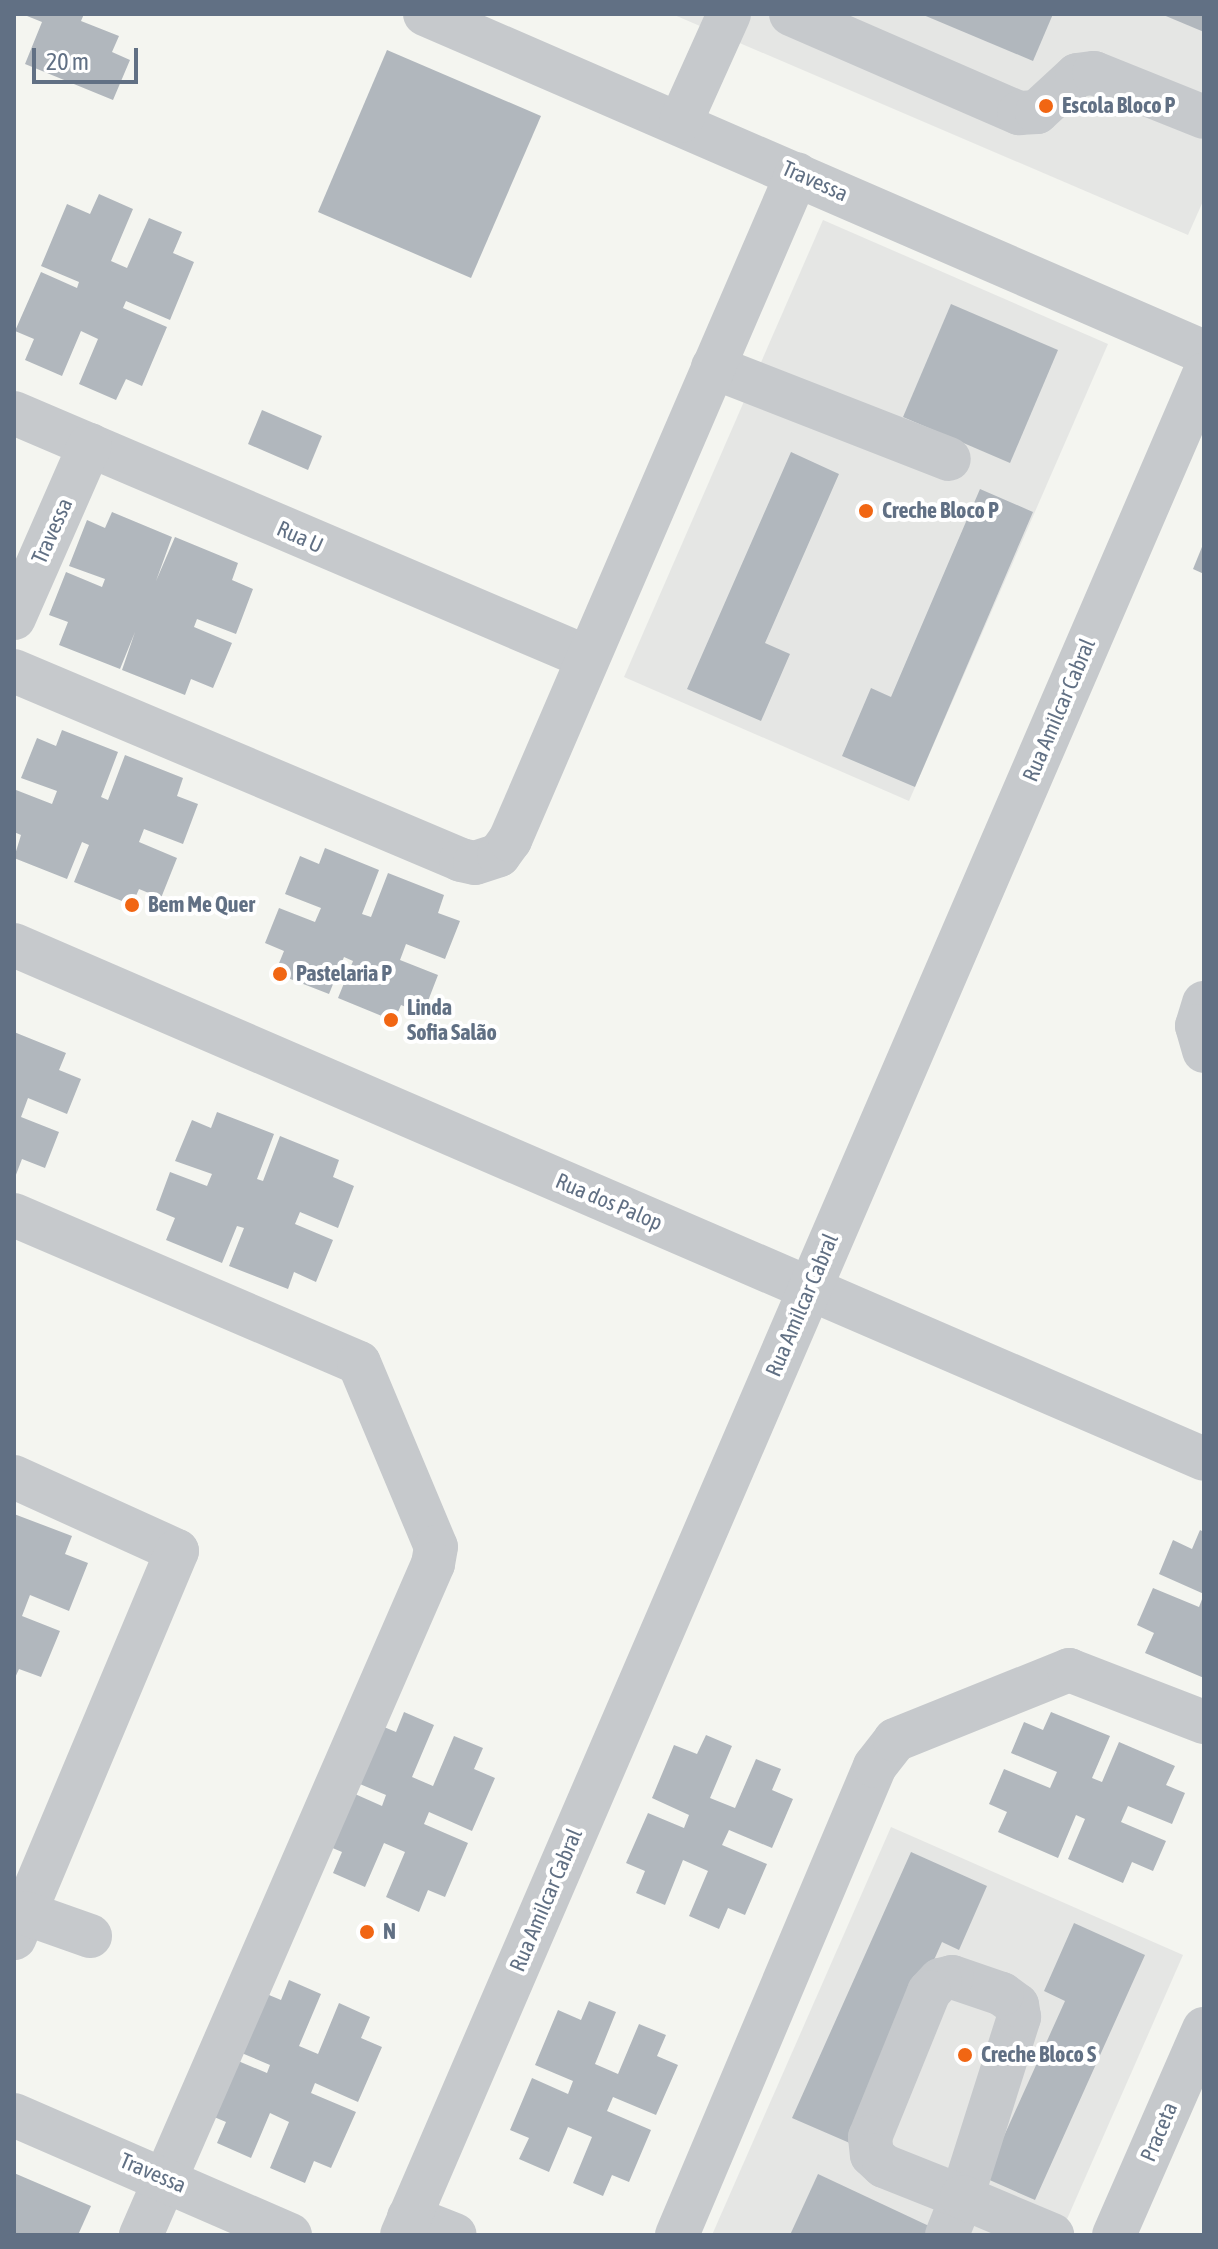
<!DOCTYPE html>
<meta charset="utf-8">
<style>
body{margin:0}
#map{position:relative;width:1218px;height:2249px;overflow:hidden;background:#f4f5f0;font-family:"Asap Condensed",sans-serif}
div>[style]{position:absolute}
.built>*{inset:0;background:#e5e6e4}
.building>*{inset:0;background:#b1b7bd}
.minor>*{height:44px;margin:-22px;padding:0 22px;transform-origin:22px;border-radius:22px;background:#c6c9cc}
.dots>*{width:22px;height:22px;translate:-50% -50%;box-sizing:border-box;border:4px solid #fff;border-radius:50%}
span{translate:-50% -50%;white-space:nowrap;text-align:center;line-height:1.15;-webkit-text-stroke:8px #fff;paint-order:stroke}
.poi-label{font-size:22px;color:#617084;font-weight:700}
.left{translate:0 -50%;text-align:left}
.street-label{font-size:22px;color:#617084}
.frame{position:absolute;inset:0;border:16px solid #617084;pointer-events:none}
.scale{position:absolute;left:32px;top:48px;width:106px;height:36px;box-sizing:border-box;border:4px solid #617084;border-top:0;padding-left:10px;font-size:24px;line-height:28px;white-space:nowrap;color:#617084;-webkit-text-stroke:6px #fff;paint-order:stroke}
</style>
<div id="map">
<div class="built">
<div style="clip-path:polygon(672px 14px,1204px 14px,1204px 199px,1188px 235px)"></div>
<div style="clip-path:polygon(823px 220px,1108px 344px,909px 801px,624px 677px)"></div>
<div style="clip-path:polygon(891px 1827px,1183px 1955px,1060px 2235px,712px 2235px)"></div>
</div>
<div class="building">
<div style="clip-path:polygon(22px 14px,84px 14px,81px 21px,119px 36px,112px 52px,130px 60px,113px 100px,25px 64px,42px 22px)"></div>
<div style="clip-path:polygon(921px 14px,1053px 14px,1033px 61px)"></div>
<div style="clip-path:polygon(1161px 14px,1204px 14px,1204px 32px)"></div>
<div style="clip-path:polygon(387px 50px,541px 116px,471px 278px,318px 212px)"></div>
<div style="clip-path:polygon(99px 194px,133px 209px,111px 261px,127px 268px,149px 218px,182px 232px,173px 253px,194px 262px,170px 320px,126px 301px,123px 308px,167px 327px,142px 386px,126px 379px,116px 400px,79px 384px,98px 339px,81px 331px,62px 376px,25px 360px,34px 339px,15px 331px,41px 272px,77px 288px,79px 282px,41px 266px,67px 204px,90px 214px)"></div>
<div style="clip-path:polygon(951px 304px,1058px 350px,1010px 463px,903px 417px)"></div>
<div style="clip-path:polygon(262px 410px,322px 436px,308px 470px,248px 444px)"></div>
<div style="clip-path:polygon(791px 452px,839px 474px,765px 643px,790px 654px,761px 721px,687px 689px)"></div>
<div style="clip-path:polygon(980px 489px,1033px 512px,915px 787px,842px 756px,871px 688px,891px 697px)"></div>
<div style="clip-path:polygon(112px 512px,172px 537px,156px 581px,175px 537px,238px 563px,232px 580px,253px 589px,236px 634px,197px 619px,194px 627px,232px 643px,213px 688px,191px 679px,185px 695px,122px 670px,135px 632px,120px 669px,59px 645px,68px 622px,49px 615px,66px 572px,102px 587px,105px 579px,69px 566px,87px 520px,105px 528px)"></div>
<div style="clip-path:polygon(1204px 542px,1204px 574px,1193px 569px)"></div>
<div style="clip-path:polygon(62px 730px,118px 752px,101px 797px,108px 800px,125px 755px,183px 778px,177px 796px,198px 804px,183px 844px,144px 829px,139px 842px,177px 858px,161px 898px,139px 889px,132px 905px,74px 882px,89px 845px,82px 842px,67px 879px,14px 858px,21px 835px,14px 832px,16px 790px,52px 804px,57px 791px,21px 778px,37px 738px,56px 746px)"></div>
<div style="clip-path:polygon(325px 848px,379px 870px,362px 914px,371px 917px,388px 873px,444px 895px,438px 913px,460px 921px,445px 959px,406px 944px,400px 960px,438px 975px,423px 1014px,401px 1005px,394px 1021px,338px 998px,353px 961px,344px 957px,329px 994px,275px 973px,284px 951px,265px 943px,279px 908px,315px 922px,321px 908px,285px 894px,300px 856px,319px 864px)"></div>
<div style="clip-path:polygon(14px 1032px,66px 1053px,59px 1070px,81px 1079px,67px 1114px,28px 1098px,21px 1117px,59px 1132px,45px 1168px,22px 1159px,14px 1180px)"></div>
<div style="clip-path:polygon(217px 1112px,274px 1134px,257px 1179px,263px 1181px,280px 1136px,339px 1160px,333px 1177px,354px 1186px,338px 1228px,300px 1212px,295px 1224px,333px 1240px,316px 1282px,294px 1272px,288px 1289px,229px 1266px,244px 1228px,237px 1226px,222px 1263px,166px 1240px,175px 1218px,156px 1210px,170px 1172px,207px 1186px,212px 1174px,175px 1161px,192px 1120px,211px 1128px)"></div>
<div style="clip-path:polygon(14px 1514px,72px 1536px,65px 1554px,88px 1563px,69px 1611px,30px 1595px,22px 1616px,60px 1631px,41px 1677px,19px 1669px,14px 1680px)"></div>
<div style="clip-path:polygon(1200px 1530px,1204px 1532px,1204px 1594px,1159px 1574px,1173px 1540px,1192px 1549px)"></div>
<div style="clip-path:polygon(1153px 1588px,1199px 1607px,1204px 1594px,1204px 1678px,1145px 1653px,1154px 1633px,1137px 1625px)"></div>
<div style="clip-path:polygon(404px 1712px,434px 1725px,412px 1777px,433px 1786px,454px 1736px,483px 1748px,474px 1769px,495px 1778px,472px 1831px,429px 1812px,424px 1824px,468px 1843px,445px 1897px,428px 1890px,419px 1912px,386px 1897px,405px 1852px,384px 1843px,365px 1887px,333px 1873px,342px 1852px,323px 1844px,346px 1790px,382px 1806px,386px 1795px,348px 1779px,372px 1722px,396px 1732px)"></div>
<div style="clip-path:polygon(1051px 1712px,1110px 1736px,1092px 1778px,1102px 1782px,1119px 1742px,1175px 1766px,1166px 1785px,1185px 1793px,1172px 1824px,1128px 1806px,1121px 1822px,1166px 1841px,1153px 1871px,1132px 1862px,1123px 1883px,1068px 1859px,1085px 1819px,1076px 1815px,1058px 1858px,998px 1832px,1007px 1812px,989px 1804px,1004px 1769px,1050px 1788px,1057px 1772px,1011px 1753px,1024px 1722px,1043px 1730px)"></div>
<div style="clip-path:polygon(706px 1735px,732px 1746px,710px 1798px,735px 1808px,756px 1759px,781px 1769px,772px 1790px,793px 1799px,772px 1848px,729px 1830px,722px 1845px,767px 1864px,745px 1915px,728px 1908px,719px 1929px,689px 1916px,708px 1871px,683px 1860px,665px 1905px,636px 1893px,645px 1871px,626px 1863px,648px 1813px,684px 1828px,689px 1815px,652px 1798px,674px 1745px,697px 1754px)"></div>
<div style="clip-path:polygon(911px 1852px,987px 1886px,959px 1950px,942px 1942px,852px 2144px,792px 2118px)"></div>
<div style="clip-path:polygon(1074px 1923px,1145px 1955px,1035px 2200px,985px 2178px,1065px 2001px,1044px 1991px)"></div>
<div style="clip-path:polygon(289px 1980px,321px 1994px,299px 2046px,318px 2054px,339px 2003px,370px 2017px,361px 2038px,382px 2047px,358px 2102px,315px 2083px,311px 2093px,356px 2112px,331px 2168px,314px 2161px,305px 2183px,270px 2168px,289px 2122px,270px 2113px,251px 2158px,217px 2143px,226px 2122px,207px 2114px,231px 2058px,267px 2073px,270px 2065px,232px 2049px,257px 1990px,281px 2000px)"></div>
<div style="clip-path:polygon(589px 2001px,616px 2012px,595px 2064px,618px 2074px,639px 2024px,666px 2035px,657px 2056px,678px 2065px,656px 2115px,613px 2097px,607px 2111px,651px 2130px,629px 2182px,612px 2175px,603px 2196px,573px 2183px,592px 2137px,568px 2127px,549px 2172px,519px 2159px,529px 2138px,510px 2130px,532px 2078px,568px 2094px,573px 2081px,535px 2065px,558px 2010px,581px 2020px)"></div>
<div style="clip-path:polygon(14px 2173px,91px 2206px,78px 2235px,14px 2235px)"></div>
<div style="clip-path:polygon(818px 2174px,929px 2226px,925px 2235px,790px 2235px)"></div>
</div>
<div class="minor">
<div style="left:425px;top:14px;width:849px;rotate:23.46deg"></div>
<div style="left:791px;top:14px;width:249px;rotate:23.5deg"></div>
<div style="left:1019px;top:113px;width:18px;rotate:-3deg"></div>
<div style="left:1037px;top:112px;width:54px;rotate:-42.8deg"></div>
<div style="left:1077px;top:75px;width:17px;rotate:-7deg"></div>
<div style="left:1094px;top:73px;width:118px;rotate:21.8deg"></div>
<div style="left:681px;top:121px;width:117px;rotate:-65.8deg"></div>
<div style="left:713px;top:367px;width:253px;rotate:21.3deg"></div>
<div style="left:14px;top:413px;width:622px;rotate:23.1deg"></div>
<div style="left:14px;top:618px;width:189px;rotate:-66.3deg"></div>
<div style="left:14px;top:671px;width:485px;rotate:22.9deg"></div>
<div style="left:461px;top:860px;width:14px;rotate:12deg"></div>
<div style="left:475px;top:863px;width:25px;rotate:-18deg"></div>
<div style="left:499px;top:855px;width:19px;rotate:-54deg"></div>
<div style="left:510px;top:840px;width:725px;rotate:-66.69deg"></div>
<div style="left:14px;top:945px;width:1296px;rotate:23.36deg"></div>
<div style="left:1204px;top:1003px;width:24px;rotate:107deg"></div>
<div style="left:1197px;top:1026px;width:26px;rotate:74deg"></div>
<div style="left:14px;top:1215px;width:375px;rotate:23.2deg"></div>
<div style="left:359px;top:1363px;width:199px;rotate:67.3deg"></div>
<div style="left:436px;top:1547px;width:17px;rotate:100deg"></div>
<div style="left:433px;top:1564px;width:732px;rotate:113.52deg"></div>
<div style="left:14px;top:1477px;width:179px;rotate:24.4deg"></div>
<div style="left:177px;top:1551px;width:420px;rotate:112.8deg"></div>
<div style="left:25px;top:1913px;width:69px;rotate:19.5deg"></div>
<div style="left:14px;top:2115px;width:301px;rotate:23.5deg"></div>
<div style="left:409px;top:2217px;width:49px;rotate:21.4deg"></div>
<div style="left:402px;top:2235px;width:2026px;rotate:-66.68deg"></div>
<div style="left:677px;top:2235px;width:509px;rotate:-67.11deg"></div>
<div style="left:875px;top:1766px;width:33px;rotate:-52deg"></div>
<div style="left:895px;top:1740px;width:188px;rotate:-21.9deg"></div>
<div style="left:1069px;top:1670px;width:145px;rotate:21.1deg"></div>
<div style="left:947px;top:2235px;width:41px;rotate:-68.5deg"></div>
<div style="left:962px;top:2197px;width:189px;rotate:-72.4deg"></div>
<div style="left:1019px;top:2017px;width:12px;rotate:-99deg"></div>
<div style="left:1017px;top:2005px;width:19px;rotate:-144deg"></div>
<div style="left:1002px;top:1994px;width:53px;rotate:-161.2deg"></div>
<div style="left:952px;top:1977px;width:12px;rotate:166deg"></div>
<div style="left:940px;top:1980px;width:16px;rotate:133deg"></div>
<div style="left:929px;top:1992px;width:157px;rotate:112.1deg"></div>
<div style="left:870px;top:2137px;width:18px;rotate:84deg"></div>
<div style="left:872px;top:2155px;width:16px;rotate:43deg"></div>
<div style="left:884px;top:2166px;width:84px;rotate:21.7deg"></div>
<div style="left:962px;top:2197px;width:98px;rotate:22.9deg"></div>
<div style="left:1114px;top:2235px;width:225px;rotate:-66.4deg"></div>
</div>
<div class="dots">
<div style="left:1046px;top:106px;background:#f16613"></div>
<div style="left:866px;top:511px;background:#f16613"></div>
<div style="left:132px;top:905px;background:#f16613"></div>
<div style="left:280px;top:974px;background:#f16613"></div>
<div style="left:391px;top:1020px;background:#f16613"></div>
<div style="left:367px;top:1932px;background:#f16613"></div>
<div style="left:965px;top:2055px;background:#f16613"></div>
</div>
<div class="poi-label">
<span class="left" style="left:1062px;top:106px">Escola Bloco P</span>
<span class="left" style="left:882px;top:511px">Creche Bloco P</span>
<span class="left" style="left:148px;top:905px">Bem Me Quer</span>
<span class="left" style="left:296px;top:974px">Pastelaria P</span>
<span class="left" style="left:407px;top:1020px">Linda<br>Sofia Salão</span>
<span class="left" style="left:383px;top:1932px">N</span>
<span class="left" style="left:981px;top:2055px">Creche Bloco S</span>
</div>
<div class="street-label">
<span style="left:815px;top:181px;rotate:24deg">Travessa</span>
<span style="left:52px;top:531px;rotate:-66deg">Travessa</span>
<span style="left:300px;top:537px;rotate:24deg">Rua U</span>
<span style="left:1059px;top:710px;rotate:-67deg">Rua Amilcar Cabral</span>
<span style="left:609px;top:1202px;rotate:23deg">Rua dos Palop</span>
<span style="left:802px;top:1305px;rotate:-67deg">Rua Amilcar Cabral</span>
<span style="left:546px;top:1900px;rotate:-67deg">Rua Amilcar Cabral</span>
<span style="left:1159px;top:2132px;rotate:-67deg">Praceta</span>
<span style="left:153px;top:2173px;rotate:23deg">Travessa</span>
</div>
<div class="frame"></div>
<div class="scale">20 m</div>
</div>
